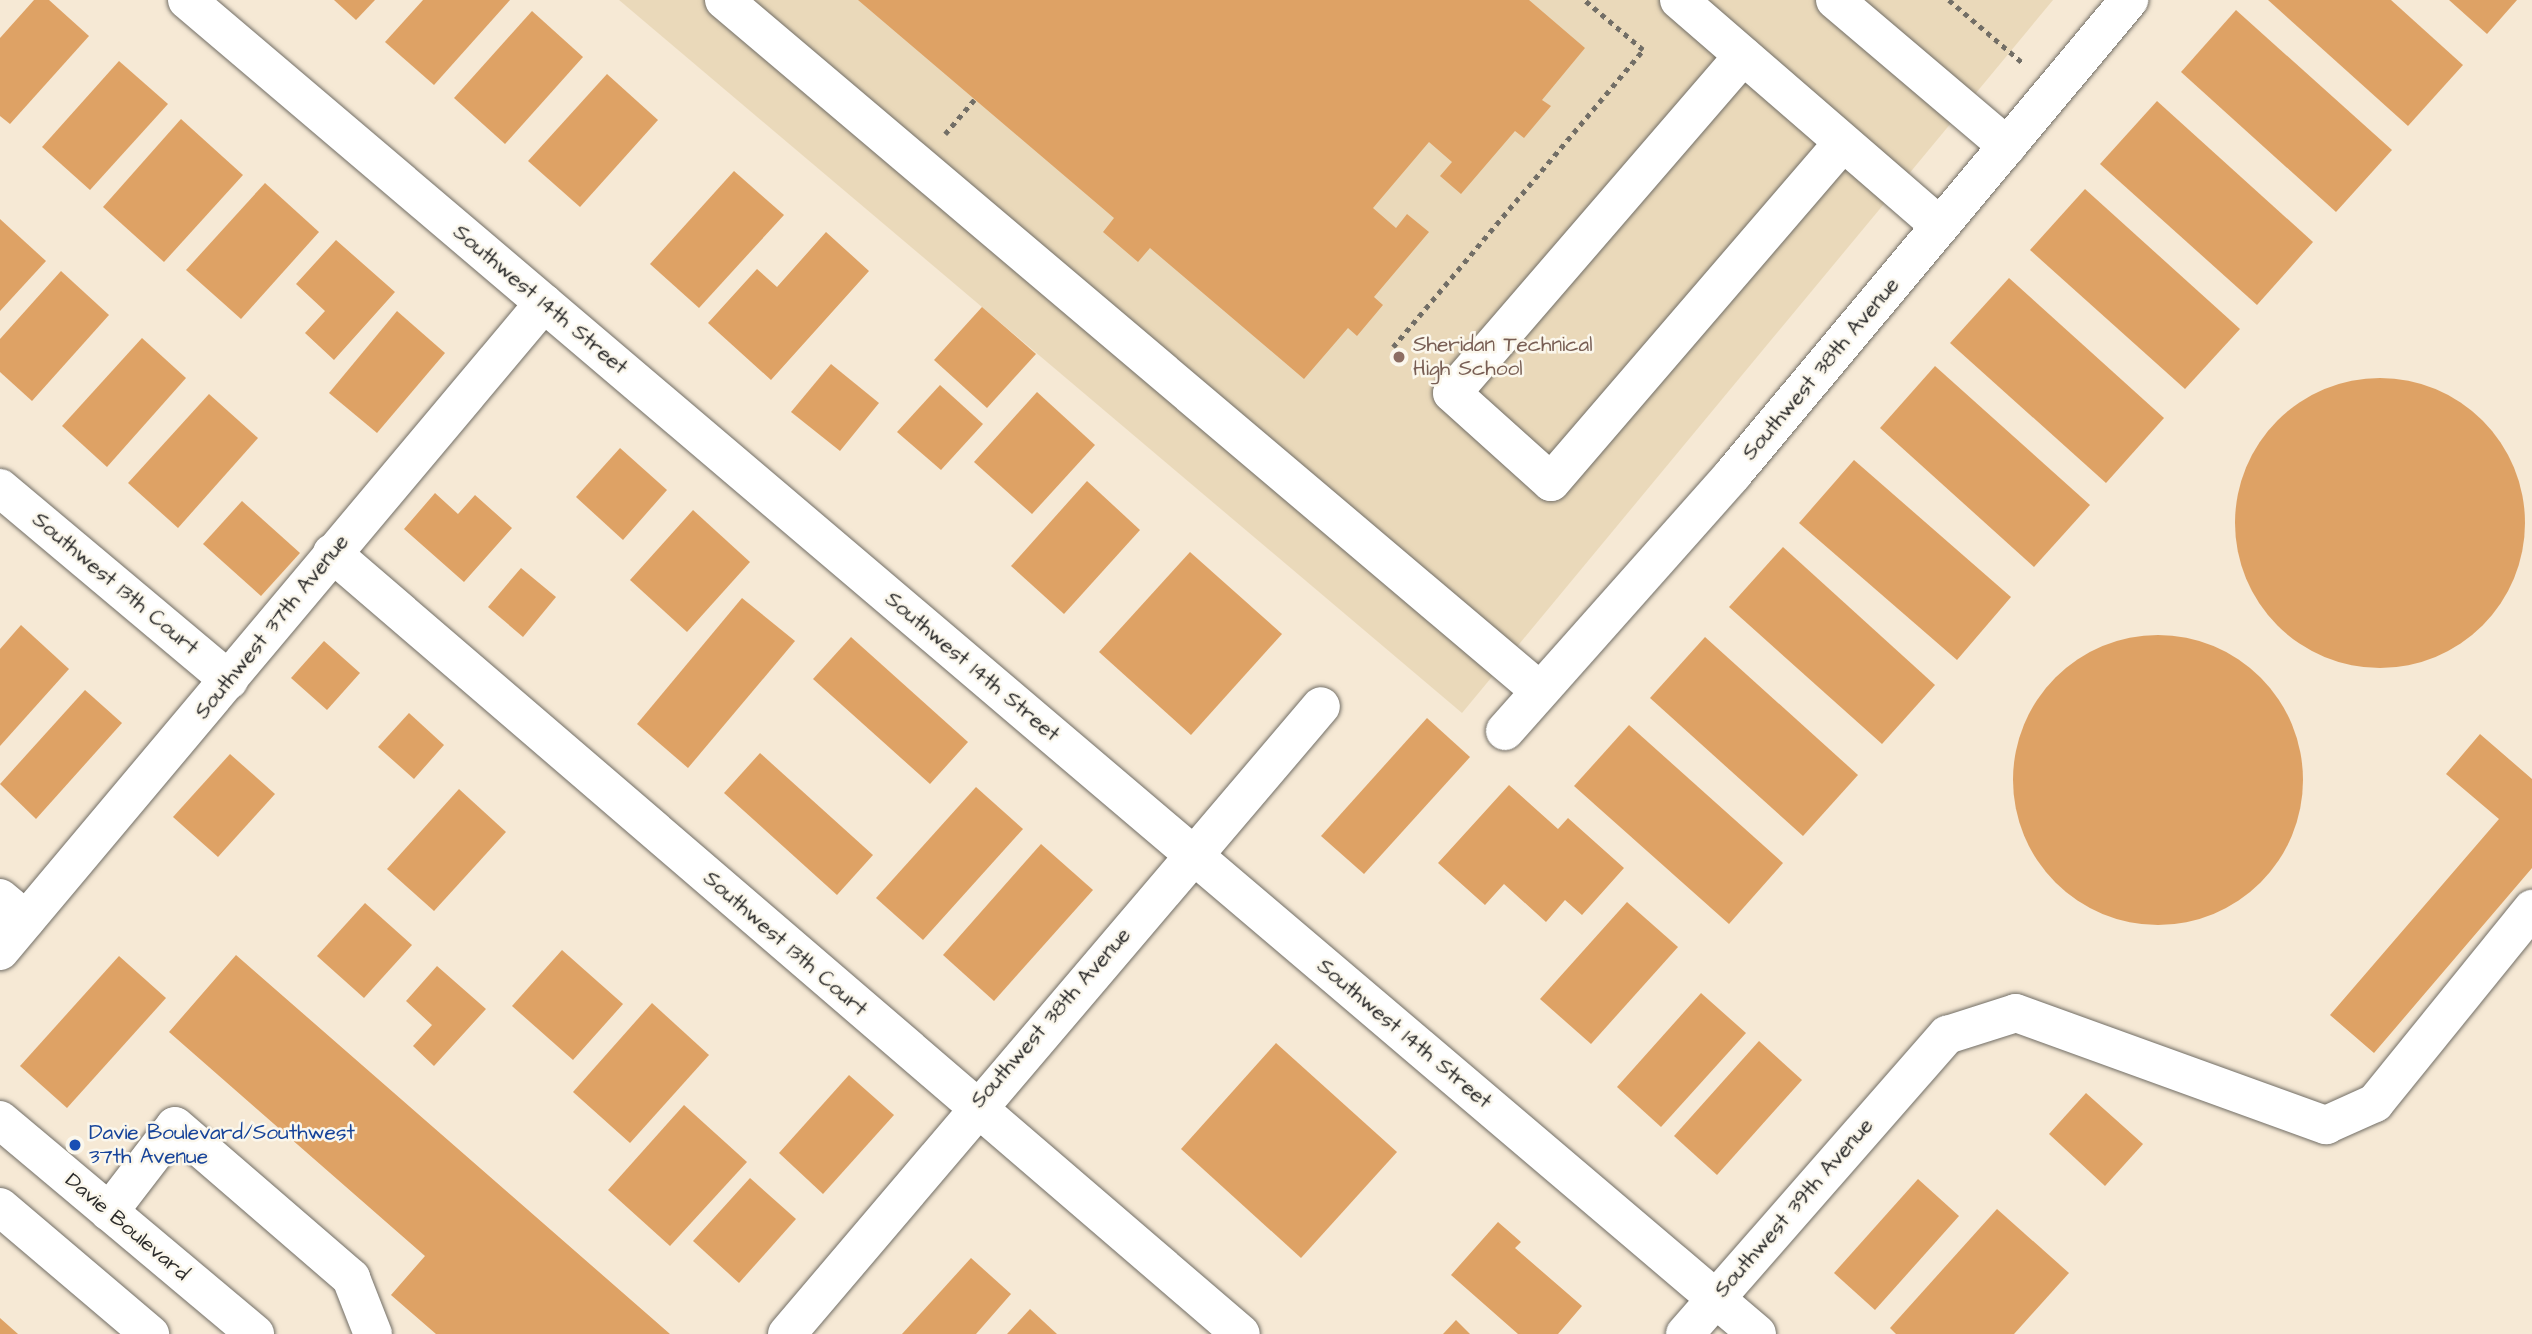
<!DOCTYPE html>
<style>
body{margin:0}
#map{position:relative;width:2532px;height:1334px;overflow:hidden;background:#f6e9d5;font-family:"Architects Daughter",sans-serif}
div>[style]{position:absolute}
.built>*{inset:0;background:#ead9ba}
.building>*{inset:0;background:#dea265}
.round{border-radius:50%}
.path>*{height:4.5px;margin-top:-2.25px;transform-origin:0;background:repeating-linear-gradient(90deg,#726e66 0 5px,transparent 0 10px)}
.roads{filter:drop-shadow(0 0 2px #726e66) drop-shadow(0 0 2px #726e66)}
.minor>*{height:38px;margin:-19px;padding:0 19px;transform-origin:19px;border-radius:19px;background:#fff}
.major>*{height:38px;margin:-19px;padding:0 19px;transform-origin:19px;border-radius:19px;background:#fff}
.dots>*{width:19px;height:19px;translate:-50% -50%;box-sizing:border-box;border:4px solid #fbf7ec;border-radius:50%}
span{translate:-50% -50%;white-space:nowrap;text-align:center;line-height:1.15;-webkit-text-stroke:5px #fbf7ec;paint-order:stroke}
.street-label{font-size:21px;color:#2b2b2b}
.education-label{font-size:21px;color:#785e54}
.left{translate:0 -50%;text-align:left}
.transit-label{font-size:21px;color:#164399}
</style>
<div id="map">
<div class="built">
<div style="clip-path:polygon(619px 0,2053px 0,1462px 713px)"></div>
</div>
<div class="building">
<div style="clip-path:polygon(34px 0,49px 0,89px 36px,10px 124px,0 116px,0 38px)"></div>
<div style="clip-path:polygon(334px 0,375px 0,356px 20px)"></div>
<div style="clip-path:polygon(423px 0,510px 0,434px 85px,385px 42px)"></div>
<div style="clip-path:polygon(858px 0,1529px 0,1585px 48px,1542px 100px,1551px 106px,1524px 138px,1515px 131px,1461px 194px,1440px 176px,1452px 162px,1429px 142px,1373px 208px,1396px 228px,1407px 214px,1429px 232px,1374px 297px,1383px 305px,1357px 336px,1348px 328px,1304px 379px,1150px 248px,1138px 262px,1103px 232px,1114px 218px)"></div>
<div style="clip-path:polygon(2268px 0,2391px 0,2463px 65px,2408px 126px)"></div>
<div style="clip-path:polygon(2449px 0,2517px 0,2487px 34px)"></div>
<div style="clip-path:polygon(2236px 10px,2392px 150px,2336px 212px,2181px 72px)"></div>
<div style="clip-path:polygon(532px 11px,583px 57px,505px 144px,454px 98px)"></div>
<div style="clip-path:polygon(119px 61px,168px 104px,90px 190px,42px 147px)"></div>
<div style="clip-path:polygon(607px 74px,658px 120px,580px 207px,528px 161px)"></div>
<div style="clip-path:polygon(2157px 101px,2313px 242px,2257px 305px,2100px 164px)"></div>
<div style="clip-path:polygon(181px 119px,243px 175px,164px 262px,103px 207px)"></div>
<div style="clip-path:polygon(734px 171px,784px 215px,699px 308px,650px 264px)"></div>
<div style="clip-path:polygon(265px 183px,319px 232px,241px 319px,186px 270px)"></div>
<div style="clip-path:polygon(2085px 189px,2240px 329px,2185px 389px,2030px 250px)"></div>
<div style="clip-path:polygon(0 219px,46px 261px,0 311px)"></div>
<div style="clip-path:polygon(826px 232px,869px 271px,771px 380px,708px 323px,757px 269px,777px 287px)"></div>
<div style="clip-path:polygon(336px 240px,395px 292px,334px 360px,305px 333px,325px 311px,296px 284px)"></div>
<div style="clip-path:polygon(61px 271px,109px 315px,32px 401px,0 372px,0 339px)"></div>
<div style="clip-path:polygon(2009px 278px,2164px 418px,2106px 483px,1950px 343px)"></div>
<div style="clip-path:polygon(982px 307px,1036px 354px,987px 408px,934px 360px)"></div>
<div style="clip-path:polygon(397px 311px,445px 353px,377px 433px,329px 393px)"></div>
<div style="clip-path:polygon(142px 338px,186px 378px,107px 467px,62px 426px)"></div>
<div style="clip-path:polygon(831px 364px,879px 403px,840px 451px,791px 412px)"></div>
<div style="clip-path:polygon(1935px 366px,2090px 505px,2034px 567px,1880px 428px)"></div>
<div class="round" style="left:2235px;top:378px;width:290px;height:290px"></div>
<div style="clip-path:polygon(940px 385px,983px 424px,941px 470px,897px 432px)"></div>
<div style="clip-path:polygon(1037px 392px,1095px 445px,1032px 514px,974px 462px)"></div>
<div style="clip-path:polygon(209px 394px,258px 438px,178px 528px,128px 483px)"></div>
<div style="clip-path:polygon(620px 448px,667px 490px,623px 540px,576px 497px)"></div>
<div style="clip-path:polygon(1854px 460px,2011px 597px,1957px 660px,1799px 523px)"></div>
<div style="clip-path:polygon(1087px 481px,1140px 530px,1064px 614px,1011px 566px)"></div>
<div style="clip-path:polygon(435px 493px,458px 514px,475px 495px,512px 528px,464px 582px,404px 529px)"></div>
<div style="clip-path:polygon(242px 501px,300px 553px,261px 596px,203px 544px)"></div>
<div style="clip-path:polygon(693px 510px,750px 562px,687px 632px,630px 580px)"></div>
<div style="clip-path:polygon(1783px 547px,1935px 685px,1882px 744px,1729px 607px)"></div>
<div style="clip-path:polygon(1190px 552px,1282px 634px,1191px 735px,1099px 652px)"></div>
<div style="clip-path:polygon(521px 568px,556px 597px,523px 637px,488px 607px)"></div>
<div style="clip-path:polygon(742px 598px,795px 641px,688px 768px,637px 724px)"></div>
<div style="clip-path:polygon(21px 625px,69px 669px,0 746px,0 649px)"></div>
<div class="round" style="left:2013px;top:635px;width:290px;height:290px"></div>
<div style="clip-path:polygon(851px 637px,968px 742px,930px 784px,813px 679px)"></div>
<div style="clip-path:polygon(1705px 637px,1858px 775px,1803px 836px,1650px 698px)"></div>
<div style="clip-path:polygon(324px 641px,360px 673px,327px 710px,291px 678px)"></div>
<div style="clip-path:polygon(85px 690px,122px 723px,36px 819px,0 784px)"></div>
<div style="clip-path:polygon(409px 713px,444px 745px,414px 779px,378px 747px)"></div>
<div style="clip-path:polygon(1427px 718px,1470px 757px,1364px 874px,1321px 836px)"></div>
<div style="clip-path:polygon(1629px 725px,1783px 863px,1729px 924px,1574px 786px)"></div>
<div style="clip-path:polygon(2480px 734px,2532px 779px,2532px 868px,2374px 1053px,2330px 1015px,2499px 819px,2446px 774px)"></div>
<div style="clip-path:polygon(760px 753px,873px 855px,837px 895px,724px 793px)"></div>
<div style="clip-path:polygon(230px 754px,275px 794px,218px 857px,173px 817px)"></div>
<div style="clip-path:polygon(1509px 785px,1558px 829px,1568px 818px,1624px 868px,1582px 915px,1565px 900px,1546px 922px,1504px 884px,1485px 905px,1438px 863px)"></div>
<div style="clip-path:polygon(976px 787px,1023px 829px,923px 940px,876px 898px)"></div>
<div style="clip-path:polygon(459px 789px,506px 832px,434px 911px,387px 869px)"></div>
<div style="clip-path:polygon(1041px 844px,1093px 890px,994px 1001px,943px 955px)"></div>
<div style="clip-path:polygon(1627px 902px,1678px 947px,1591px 1044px,1540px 999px)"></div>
<div style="clip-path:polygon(365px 903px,412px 945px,364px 998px,317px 956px)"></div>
<div style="clip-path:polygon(562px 950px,623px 1004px,573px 1060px,512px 1006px)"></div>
<div style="clip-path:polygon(236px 955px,670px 1334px,436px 1334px,391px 1295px,425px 1256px,169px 1032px)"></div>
<div style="clip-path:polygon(119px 956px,166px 998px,67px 1108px,20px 1066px)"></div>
<div style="clip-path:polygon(437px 966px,486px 1009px,434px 1066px,413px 1046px,432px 1025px,406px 1001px)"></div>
<div style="clip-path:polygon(1701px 993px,1746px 1033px,1661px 1127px,1617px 1087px)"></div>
<div style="clip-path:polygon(652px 1003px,709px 1055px,630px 1143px,573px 1092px)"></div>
<div style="clip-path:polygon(1759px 1041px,1802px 1080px,1717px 1175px,1674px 1136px)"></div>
<div style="clip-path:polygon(1276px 1043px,1397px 1152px,1301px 1258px,1181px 1149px)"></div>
<div style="clip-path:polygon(849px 1075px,894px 1115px,823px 1194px,779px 1153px)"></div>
<div style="clip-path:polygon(2086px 1093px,2143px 1144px,2105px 1186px,2049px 1134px)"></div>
<div style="clip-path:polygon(684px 1105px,747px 1162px,670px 1246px,608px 1190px)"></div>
<div style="clip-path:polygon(750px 1178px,796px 1219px,739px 1283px,693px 1241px)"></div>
<div style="clip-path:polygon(1918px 1179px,1959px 1216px,1875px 1310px,1834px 1273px)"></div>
<div style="clip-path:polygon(1997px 1209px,2069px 1273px,2014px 1334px,1896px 1334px,1890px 1328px)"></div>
<div style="clip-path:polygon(1498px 1222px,1521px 1242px,1515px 1248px,1582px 1306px,1558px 1334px,1518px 1334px,1451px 1275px)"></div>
<div style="clip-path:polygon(971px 1258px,1011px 1294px,976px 1334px,902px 1334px)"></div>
<div style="clip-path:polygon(1030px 1309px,1057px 1334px,1007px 1334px)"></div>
<div style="clip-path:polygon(0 1318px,18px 1334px,0 1334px)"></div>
<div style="clip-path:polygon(1456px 1320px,1470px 1334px,1443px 1334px)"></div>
</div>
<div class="path">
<div style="left:1949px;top:0;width:97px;rotate:40.4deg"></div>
<div style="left:945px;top:134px;width:45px;rotate:-49.5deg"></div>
<div style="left:1393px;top:347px;width:388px;rotate:-49.9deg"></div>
<div style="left:1643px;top:50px;width:77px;rotate:-139.7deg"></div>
</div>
<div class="roads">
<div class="minor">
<div style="left:187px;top:0;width:2060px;rotate:40.35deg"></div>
<div style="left:724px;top:0;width:1069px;rotate:40.26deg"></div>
<div style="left:1679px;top:0;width:345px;rotate:40.9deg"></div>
<div style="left:1835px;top:0;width:226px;rotate:40.3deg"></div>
<div style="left:1743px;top:56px;width:445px;rotate:130.8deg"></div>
<div style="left:1452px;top:393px;width:133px;rotate:42deg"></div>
<div style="left:1551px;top:482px;width:445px;rotate:-49.3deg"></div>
<div style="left:0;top:488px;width:299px;rotate:40deg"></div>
<div style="left:332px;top:553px;width:1198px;rotate:40.67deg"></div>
<div style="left:1505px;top:731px;width:344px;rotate:-48.4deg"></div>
<div style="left:1733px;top:474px;width:618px;rotate:-50.12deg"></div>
<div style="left:0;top:898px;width:34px;rotate:40deg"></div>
<div style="left:0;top:951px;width:846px;rotate:-49.99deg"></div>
<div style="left:109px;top:1212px;width:108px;rotate:-52.5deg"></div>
<div style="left:175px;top:1126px;width:233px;rotate:40.8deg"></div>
<div style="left:351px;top:1278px;width:60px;rotate:68.6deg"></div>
<div style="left:787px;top:1334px;width:824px;rotate:-49.62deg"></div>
<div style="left:1685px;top:1334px;width:398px;rotate:-48.8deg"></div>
<div style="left:1947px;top:1035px;width:72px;rotate:-17.7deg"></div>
<div style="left:2016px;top:1013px;width:330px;rotate:19.9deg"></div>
<div style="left:2326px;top:1125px;width:54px;rotate:-24.2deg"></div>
<div style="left:2375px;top:1103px;width:250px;rotate:-51deg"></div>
</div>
<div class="major">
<div style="left:0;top:1120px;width:333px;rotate:40deg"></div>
<div style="left:0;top:1207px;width:197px;rotate:40.3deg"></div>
</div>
</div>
<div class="dots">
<div style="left:1399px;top:357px;background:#8d6e63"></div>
<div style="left:75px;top:1145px;background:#1a4fb4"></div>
</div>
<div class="street-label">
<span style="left:540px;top:300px;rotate:40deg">Southwest 14th Street</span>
<span style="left:1821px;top:369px;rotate:-50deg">Southwest 38th Avenue</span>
<span style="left:115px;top:584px;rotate:40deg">Southwest 13th Court</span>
<span style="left:272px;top:627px;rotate:-51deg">Southwest 37th Avenue</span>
<span style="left:972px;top:667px;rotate:40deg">Southwest 14th Street</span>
<span style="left:785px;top:944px;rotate:41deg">Southwest 13th Court</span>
<span style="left:1051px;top:1018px;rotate:-49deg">Southwest 38th Avenue</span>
<span style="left:1404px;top:1034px;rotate:40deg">Southwest 14th Street</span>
<span style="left:1794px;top:1208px;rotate:-49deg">Southwest 39th Avenue</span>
<span style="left:127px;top:1227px;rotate:40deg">Davie Boulevard</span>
</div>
<div class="education-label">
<span class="left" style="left:1413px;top:357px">Sheridan Technical<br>High School</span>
</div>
<div class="transit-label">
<span class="left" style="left:89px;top:1145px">Davie Boulevard/Southwest<br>37th Avenue</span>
</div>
</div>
